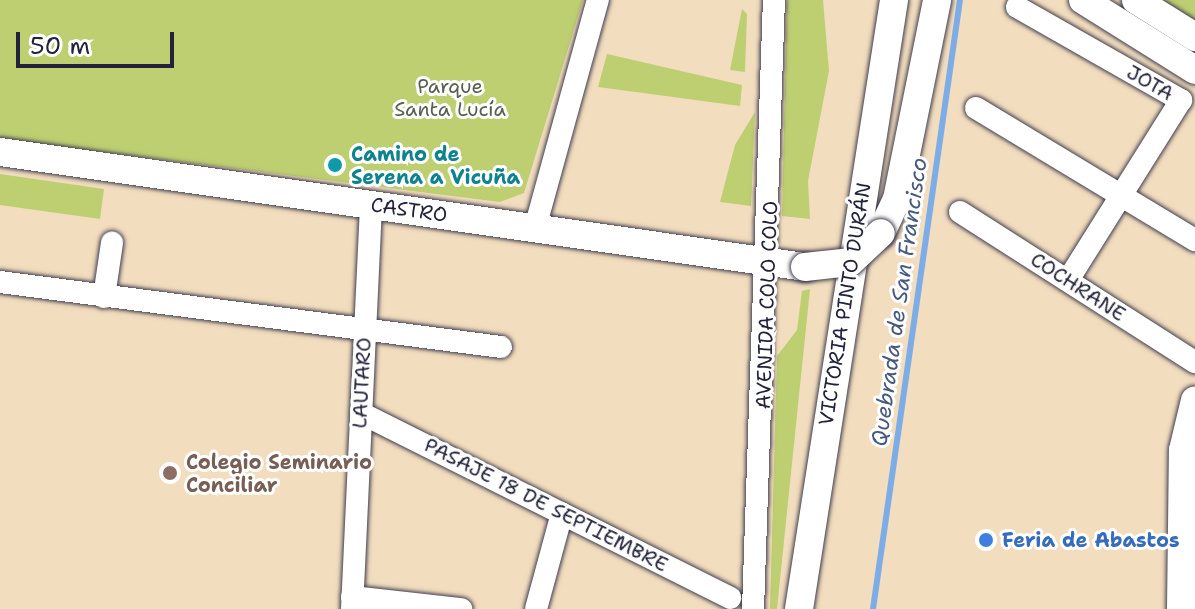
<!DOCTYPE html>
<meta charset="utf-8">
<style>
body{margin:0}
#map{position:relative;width:1195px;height:609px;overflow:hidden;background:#f2ddbe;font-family:"Shantell Sans",sans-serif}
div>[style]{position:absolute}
.green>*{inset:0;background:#becf72}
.stream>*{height:6px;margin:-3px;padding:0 3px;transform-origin:3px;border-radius:3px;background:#7cade7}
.roads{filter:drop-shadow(0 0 2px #413e4f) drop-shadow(0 0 2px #413e4f)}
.minor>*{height:22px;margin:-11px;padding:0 11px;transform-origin:11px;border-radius:11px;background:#fff}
.major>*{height:28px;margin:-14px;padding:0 14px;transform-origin:14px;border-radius:14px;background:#fff}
.bridges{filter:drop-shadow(0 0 2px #413e4f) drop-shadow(0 0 2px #413e4f)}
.major-bridge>*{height:28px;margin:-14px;padding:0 14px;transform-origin:14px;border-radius:14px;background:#fff}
.dots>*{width:22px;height:22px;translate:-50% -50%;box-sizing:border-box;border:4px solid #fff;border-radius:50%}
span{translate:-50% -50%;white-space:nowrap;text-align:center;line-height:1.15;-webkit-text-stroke:6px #fff;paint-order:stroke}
.street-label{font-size:20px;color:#22223b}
.park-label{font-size:20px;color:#595f4e}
.culture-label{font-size:20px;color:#0d838f;font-weight:700}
.left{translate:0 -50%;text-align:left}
.education-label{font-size:20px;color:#785e54;font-weight:700}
.shop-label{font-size:20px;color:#366cbe;font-weight:700}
.water-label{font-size:22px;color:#465a80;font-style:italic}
.scale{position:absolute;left:16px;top:32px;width:158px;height:36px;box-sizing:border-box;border:4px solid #22223b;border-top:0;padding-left:10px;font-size:24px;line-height:28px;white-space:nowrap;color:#22223b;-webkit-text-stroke:6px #fff;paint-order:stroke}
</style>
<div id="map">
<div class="green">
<div style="clip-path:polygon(0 0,583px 0,524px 193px,500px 202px,0 139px)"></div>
<div style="clip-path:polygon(787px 0,823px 0,829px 71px,808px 181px,810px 219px,782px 216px)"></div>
<div style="clip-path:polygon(1163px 0,1195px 0,1195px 21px)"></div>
<div style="clip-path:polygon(742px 9px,747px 14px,745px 72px,730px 70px)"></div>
<div style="clip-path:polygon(607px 54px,742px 85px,740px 106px,598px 87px)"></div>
<div style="clip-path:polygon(755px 112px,751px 206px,720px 202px,735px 145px)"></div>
<div style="clip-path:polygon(0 174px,104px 189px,100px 219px,0 205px)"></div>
<div style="clip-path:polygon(810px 289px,777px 609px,770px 609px,777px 356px,797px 330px,802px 291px)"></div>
</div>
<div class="stream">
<div style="left:873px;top:609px;width:615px;rotate:-81.87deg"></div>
</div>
<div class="roads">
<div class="minor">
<div style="left:1017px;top:7px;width:189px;rotate:29.6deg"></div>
<div style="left:1181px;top:100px;width:213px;rotate:122.1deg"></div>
<div style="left:976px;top:108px;width:256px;rotate:31.1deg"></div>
<div style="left:960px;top:212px;width:279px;rotate:32.6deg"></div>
<div style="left:535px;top:228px;width:237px;rotate:-74.6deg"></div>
<div style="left:0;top:282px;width:505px;rotate:7.39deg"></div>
<div style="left:104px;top:297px;width:55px;rotate:-81.6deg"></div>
<div style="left:361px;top:413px;width:413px;rotate:26.6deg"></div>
<div style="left:352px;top:597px;width:110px;rotate:6.3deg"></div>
<div style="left:352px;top:609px;width:404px;rotate:-87.3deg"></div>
<div style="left:536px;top:609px;width:99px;rotate:-74.8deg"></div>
<div style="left:753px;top:609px;width:609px;rotate:-88.03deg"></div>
</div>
<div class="major">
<div style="left:1083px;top:0;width:132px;rotate:32deg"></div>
<div style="left:1136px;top:0;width:70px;rotate:32.1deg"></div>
<div style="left:0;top:152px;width:813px;rotate:8.13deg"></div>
<div style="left:881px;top:233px;width:38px;rotate:-65deg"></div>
<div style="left:897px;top:199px;width:203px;rotate:-78.6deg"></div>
<div style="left:799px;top:609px;width:616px;rotate:-81.13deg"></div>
<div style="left:1181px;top:609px;width:159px;rotate:-89.3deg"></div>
<div style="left:1183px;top:450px;width:51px;rotate:-76.5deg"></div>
</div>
</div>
<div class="bridges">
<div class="major-bridge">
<div style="left:805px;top:267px;width:45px;rotate:-6.3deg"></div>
<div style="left:850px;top:262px;width:42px;rotate:-43.1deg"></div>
</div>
</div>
<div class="dots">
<div style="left:335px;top:165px;background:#0f9aa8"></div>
<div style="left:170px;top:473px;background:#8d6e63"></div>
<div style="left:986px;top:540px;background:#3f7fe0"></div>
</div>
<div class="street-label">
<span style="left:1150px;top:83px;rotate:30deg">JOTA</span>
<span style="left:409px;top:210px;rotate:8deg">CASTRO</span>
<span style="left:1078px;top:287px;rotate:33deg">COCHRANE</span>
<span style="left:845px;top:304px;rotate:-81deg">VICTORIA PINTO DURÁN</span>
<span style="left:767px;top:305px;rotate:-88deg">AVENIDA COLO COLO</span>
<span style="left:362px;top:383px;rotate:-87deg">LAUTARO</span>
<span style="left:546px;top:505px;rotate:27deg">PASAJE 18 DE SEPTIEMBRE</span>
</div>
<div class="park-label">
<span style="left:450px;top:98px">Parque<br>Santa Lucía</span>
</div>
<div class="culture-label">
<span class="left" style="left:351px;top:166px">Camino de<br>Serena a Vicuña</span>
</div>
<div class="education-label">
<span class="left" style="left:186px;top:474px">Colegio Seminario<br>Conciliar</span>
</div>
<div class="shop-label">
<span class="left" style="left:1002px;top:540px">Feria de Abastos</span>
</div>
<div class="water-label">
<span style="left:899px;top:302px;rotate:-82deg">Quebrada de San Francisco</span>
</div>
<div class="scale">50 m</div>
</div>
